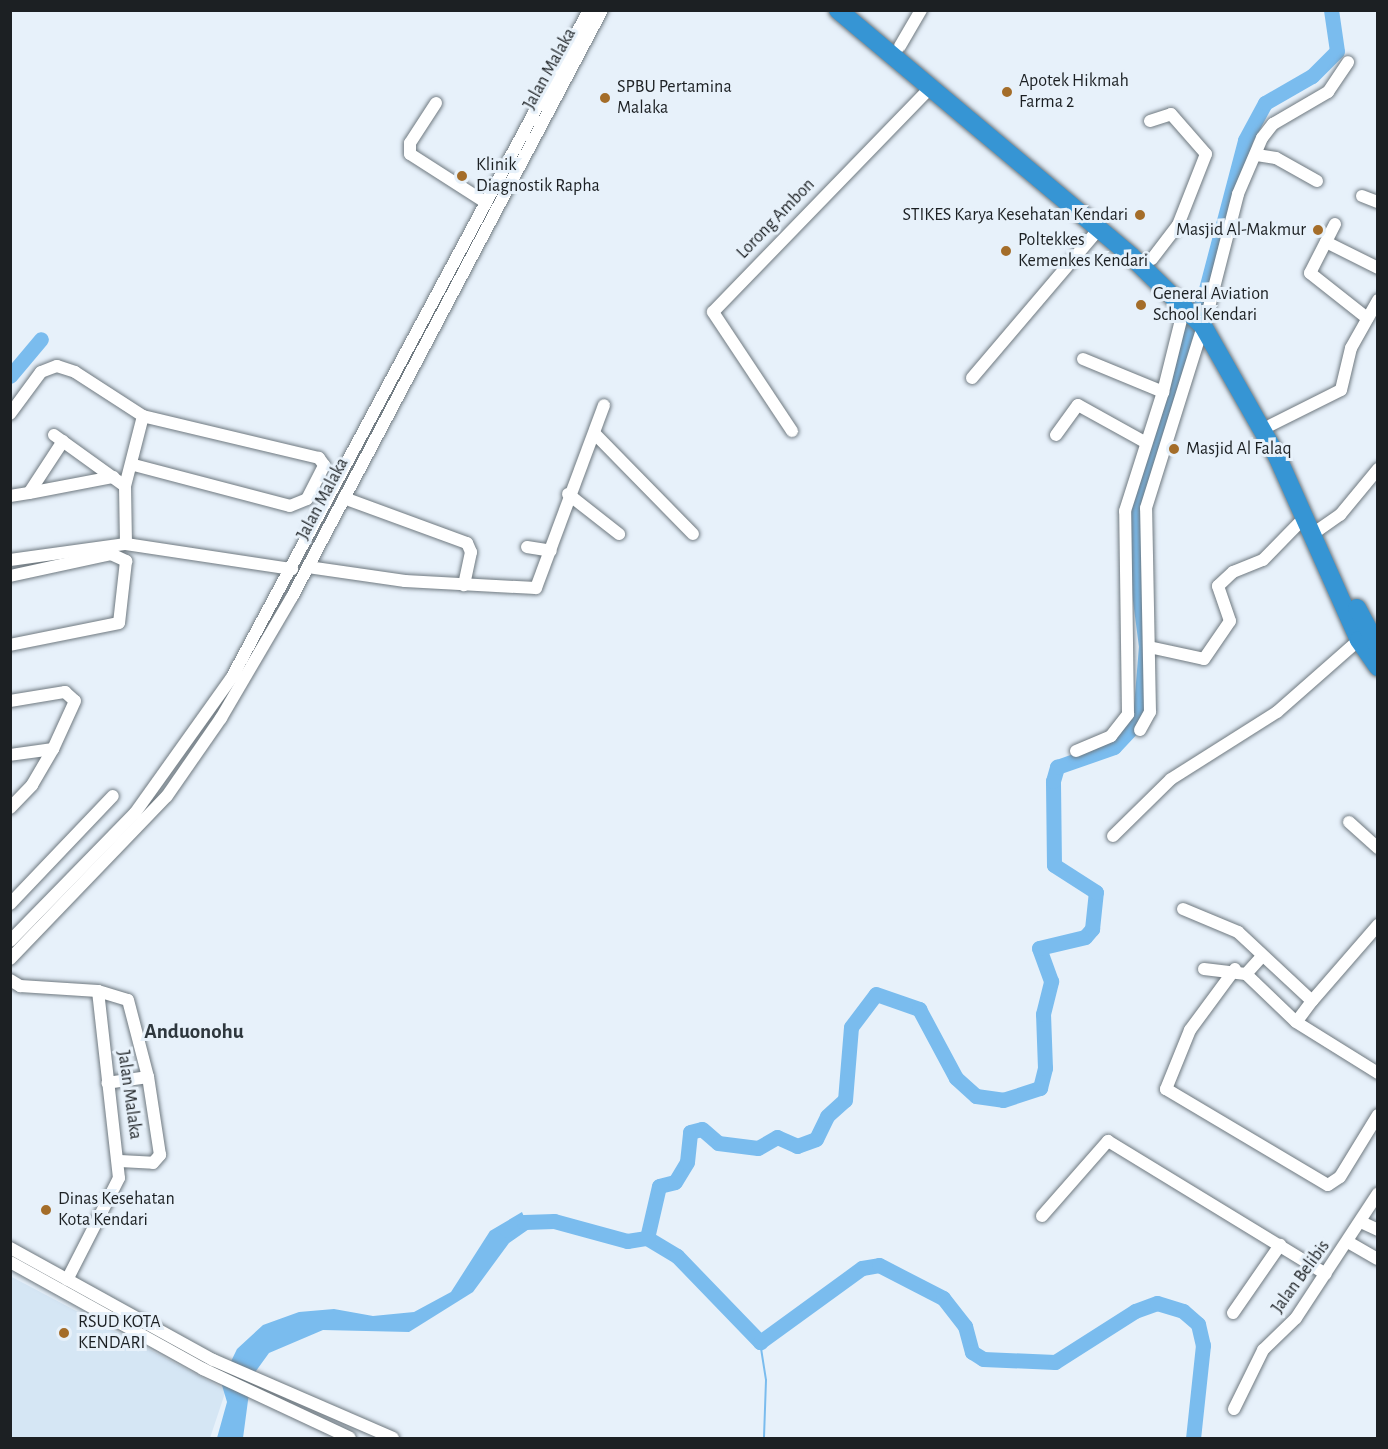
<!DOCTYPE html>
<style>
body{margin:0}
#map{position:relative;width:1388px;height:1449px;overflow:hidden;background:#e7f1fa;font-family:"Alegreya Sans",sans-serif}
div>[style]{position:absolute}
.built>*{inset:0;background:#d5e6f4}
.water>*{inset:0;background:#7abcee}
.stream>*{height:2px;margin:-1px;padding:0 1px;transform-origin:1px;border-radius:1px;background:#7abcee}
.river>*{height:15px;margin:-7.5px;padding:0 7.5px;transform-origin:7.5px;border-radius:7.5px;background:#7abcee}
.roads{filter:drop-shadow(0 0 2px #6f7980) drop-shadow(0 0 2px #6f7980)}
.minor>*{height:12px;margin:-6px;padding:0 6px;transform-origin:6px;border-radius:6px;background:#fff}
.highway>*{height:18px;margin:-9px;padding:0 9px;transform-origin:9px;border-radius:9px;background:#3695d4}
.dots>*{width:16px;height:16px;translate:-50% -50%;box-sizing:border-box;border:3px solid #e7f1fa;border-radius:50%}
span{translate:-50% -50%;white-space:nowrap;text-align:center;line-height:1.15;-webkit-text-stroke:6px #e7f1fa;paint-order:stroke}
.street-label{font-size:18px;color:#1c2023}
.poi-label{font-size:18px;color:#1c2023}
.left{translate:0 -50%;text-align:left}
.right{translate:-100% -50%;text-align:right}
.quarter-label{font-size:21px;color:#2e373d;font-weight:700}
.frame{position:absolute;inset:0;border:12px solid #1c2023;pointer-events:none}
</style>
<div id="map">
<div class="built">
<div style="clip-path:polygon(10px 1276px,226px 1390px,210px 1438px,11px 1438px)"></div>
</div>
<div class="water">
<div style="clip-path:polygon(522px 1212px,529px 1229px,509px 1243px,473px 1292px,409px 1332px,323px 1330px,269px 1353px,251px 1378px,243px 1438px,217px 1438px,227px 1402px,221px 1382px,237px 1349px,263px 1325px,299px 1312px,334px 1309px,373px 1316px,414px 1312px,451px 1292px,490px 1231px)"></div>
</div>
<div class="stream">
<div style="left:760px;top:1342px;width:38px;rotate:81deg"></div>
<div style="left:766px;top:1380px;width:58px;rotate:92deg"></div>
</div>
<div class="river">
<div style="left:10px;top:376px;width:48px;rotate:-50deg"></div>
<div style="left:507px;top:1230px;width:19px;rotate:-25deg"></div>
<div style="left:524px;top:1222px;width:30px;rotate:-2deg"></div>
<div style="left:554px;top:1221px;width:76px;rotate:15.3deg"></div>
<div style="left:627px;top:1241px;width:20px;rotate:-9deg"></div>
<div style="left:647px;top:1238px;width:35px;rotate:31deg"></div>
<div style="left:677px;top:1256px;width:120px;rotate:46deg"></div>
<div style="left:760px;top:1342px;width:126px;rotate:-36deg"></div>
<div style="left:862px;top:1268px;width:17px;rotate:-10deg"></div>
<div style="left:879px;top:1265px;width:72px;rotate:27.3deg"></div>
<div style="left:943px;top:1298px;width:36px;rotate:52deg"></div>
<div style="left:965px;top:1326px;width:27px;rotate:75deg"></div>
<div style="left:972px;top:1352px;width:13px;rotate:32deg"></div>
<div style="left:983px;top:1359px;width:72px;rotate:2.4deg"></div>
<div style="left:1055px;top:1362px;width:95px;rotate:-32.5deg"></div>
<div style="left:1135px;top:1311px;width:23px;rotate:-20deg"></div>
<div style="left:1157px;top:1303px;width:27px;rotate:17deg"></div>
<div style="left:1183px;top:1311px;width:20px;rotate:41deg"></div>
<div style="left:1198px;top:1324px;width:22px;rotate:77deg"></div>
<div style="left:1203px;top:1345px;width:94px;rotate:96.1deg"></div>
<div style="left:647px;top:1238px;width:53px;rotate:-77deg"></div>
<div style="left:659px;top:1186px;width:16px;rotate:-14deg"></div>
<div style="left:675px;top:1182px;width:23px;rotate:-59deg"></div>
<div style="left:687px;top:1162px;width:30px;rotate:-84deg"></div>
<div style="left:690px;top:1132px;width:12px;rotate:-14deg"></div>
<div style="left:702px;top:1129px;width:21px;rotate:41deg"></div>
<div style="left:718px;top:1143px;width:40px;rotate:7.1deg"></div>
<div style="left:758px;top:1148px;width:22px;rotate:-30deg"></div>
<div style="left:777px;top:1137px;width:22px;rotate:24deg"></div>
<div style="left:797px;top:1146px;width:20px;rotate:-20deg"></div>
<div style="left:816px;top:1139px;width:25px;rotate:-64deg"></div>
<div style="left:827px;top:1116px;width:24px;rotate:-42deg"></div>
<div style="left:845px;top:1100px;width:73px;rotate:-85.3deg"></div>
<div style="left:851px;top:1027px;width:41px;rotate:-52.9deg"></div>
<div style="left:876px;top:994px;width:46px;rotate:19.2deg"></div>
<div style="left:919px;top:1009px;width:78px;rotate:61.8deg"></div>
<div style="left:956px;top:1078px;width:27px;rotate:42deg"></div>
<div style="left:976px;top:1096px;width:27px;rotate:8deg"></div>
<div style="left:1003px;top:1100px;width:39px;rotate:-18deg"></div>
<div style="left:1040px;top:1088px;width:21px;rotate:-76deg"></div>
<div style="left:1045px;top:1068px;width:54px;rotate:-92.1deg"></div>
<div style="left:1043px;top:1014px;width:34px;rotate:-76deg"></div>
<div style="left:1051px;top:981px;width:35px;rotate:-110deg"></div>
<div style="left:1039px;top:948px;width:47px;rotate:-13.4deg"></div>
<div style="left:1085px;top:937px;width:11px;rotate:-49deg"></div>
<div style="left:1092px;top:929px;width:37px;rotate:-84deg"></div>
<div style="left:1096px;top:892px;width:50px;rotate:-147.3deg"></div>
<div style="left:1054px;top:865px;width:84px;rotate:-90.7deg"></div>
<div style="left:1053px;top:781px;width:15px;rotate:-74deg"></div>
<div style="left:1057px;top:767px;width:60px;rotate:-19.3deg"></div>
<div style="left:1114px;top:747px;width:38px;rotate:-47deg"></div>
<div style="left:1140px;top:719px;width:73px;rotate:-85.3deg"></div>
<div style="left:1146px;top:646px;width:94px;rotate:-97.4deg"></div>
<div style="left:1134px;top:553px;width:45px;rotate:-88.7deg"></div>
<div style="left:1135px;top:508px;width:116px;rotate:-70.3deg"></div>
<div style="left:1174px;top:399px;width:62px;rotate:-80.7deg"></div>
<div style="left:1184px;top:338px;width:50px;rotate:-65deg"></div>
<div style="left:1205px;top:293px;width:158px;rotate:-75.3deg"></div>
<div style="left:1245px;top:140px;width:42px;rotate:-61.6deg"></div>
<div style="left:1265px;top:103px;width:54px;rotate:-29.9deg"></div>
<div style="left:1312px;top:76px;width:35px;rotate:-45deg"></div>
<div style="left:1337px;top:51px;width:41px;rotate:-98.3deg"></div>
</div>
<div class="roads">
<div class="minor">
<div style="left:900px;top:46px;width:42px;rotate:-59.7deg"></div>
<div style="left:436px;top:103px;width:48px;rotate:123deg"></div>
<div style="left:410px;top:143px;width:11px;rotate:90deg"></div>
<div style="left:410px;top:154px;width:89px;rotate:32.6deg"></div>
<div style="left:1150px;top:121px;width:22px;rotate:-18deg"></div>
<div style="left:1171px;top:114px;width:53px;rotate:48.8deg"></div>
<div style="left:1206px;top:154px;width:76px;rotate:111.5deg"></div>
<div style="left:1178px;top:225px;width:43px;rotate:127.4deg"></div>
<div style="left:1257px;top:155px;width:19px;rotate:9deg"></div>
<div style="left:1276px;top:158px;width:47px;rotate:29.3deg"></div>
<div style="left:1362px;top:196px;width:17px;rotate:21deg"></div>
<div style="left:1335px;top:224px;width:55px;rotate:117deg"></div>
<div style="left:1310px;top:273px;width:73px;rotate:38.3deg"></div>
<div style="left:1326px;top:242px;width:58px;rotate:26.6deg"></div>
<div style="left:1207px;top:315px;width:125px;rotate:-75.6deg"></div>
<div style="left:1238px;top:194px;width:61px;rotate:-66.8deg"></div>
<div style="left:1262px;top:138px;width:18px;rotate:-52deg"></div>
<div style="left:1273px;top:124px;width:64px;rotate:-30.2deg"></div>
<div style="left:1328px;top:92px;width:36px;rotate:-56deg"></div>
<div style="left:1083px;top:359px;width:87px;rotate:22.4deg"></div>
<div style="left:1163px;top:392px;width:91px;rotate:-76deg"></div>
<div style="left:972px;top:378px;width:196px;rotate:-49.6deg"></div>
<div style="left:10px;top:414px;width:52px;rotate:-53.6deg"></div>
<div style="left:41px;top:372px;width:17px;rotate:-21deg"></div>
<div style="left:57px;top:366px;width:19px;rotate:18deg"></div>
<div style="left:75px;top:372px;width:81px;rotate:32.9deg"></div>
<div style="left:143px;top:416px;width:72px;rotate:104.4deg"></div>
<div style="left:125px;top:486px;width:58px;rotate:89deg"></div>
<div style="left:1271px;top:425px;width:78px;rotate:-26.6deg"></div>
<div style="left:1341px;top:390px;width:43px;rotate:-76.6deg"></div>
<div style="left:1351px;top:348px;width:55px;rotate:-60.6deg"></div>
<div style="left:792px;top:431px;width:143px;rotate:-123.6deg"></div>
<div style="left:713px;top:312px;width:313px;rotate:-45.9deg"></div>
<div style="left:595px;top:434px;width:140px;rotate:45.6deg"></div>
<div style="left:54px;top:435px;width:87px;rotate:35.7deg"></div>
<div style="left:1056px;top:435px;width:37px;rotate:-54deg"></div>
<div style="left:1078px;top:405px;width:74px;rotate:29deg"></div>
<div style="left:134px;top:465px;width:161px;rotate:14.7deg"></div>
<div style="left:290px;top:506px;width:18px;rotate:-22deg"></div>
<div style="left:307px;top:499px;width:38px;rotate:-63deg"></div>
<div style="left:324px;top:465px;width:9px;rotate:-126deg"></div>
<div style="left:319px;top:458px;width:181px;rotate:-166.6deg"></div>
<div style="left:29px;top:493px;width:86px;rotate:-10.8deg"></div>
<div style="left:568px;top:494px;width:65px;rotate:38.1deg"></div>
<div style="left:10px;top:496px;width:19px;rotate:-9deg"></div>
<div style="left:29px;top:493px;width:62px;rotate:-56.8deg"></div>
<div style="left:344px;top:498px;width:131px;rotate:20.1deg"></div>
<div style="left:467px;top:543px;width:10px;rotate:66deg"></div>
<div style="left:471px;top:552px;width:34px;rotate:102deg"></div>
<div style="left:1314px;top:533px;width:32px;rotate:-35deg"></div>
<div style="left:1340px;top:515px;width:60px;rotate:-50.4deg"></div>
<div style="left:527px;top:547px;width:24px;rotate:9deg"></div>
<div style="left:10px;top:560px;width:117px;rotate:-7.9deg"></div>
<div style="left:126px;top:544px;width:168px;rotate:8.6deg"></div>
<div style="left:308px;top:567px;width:98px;rotate:8.2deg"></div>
<div style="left:405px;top:581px;width:131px;rotate:3.1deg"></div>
<div style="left:536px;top:588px;width:195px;rotate:-69.6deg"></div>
<div style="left:10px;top:576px;width:103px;rotate:-12.3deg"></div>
<div style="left:111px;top:554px;width:17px;rotate:25deg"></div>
<div style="left:126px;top:561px;width:62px;rotate:96.4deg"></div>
<div style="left:119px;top:623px;width:111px;rotate:168.6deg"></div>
<div style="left:1149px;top:647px;width:56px;rotate:12.3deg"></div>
<div style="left:1204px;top:659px;width:46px;rotate:-55.6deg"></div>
<div style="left:1230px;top:621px;width:37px;rotate:-109deg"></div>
<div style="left:1218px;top:586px;width:21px;rotate:-43deg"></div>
<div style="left:1233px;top:572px;width:32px;rotate:-22deg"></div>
<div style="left:1263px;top:560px;width:62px;rotate:-45.7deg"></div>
<div style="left:10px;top:701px;width:56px;rotate:-9.3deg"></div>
<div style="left:65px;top:692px;width:13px;rotate:42deg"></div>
<div style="left:75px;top:701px;width:53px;rotate:114.6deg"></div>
<div style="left:53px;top:749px;width:43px;rotate:172.1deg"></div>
<div style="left:1140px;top:730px;width:21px;rotate:-61deg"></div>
<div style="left:1150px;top:712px;width:204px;rotate:-91.1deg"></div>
<div style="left:1146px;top:508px;width:191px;rotate:-72.6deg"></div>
<div style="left:1076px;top:751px;width:38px;rotate:-23deg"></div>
<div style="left:1111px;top:736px;width:28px;rotate:-52deg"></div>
<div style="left:1128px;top:714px;width:203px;rotate:-90.8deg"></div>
<div style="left:1125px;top:511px;width:125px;rotate:-72.3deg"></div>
<div style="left:10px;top:808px;width:32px;rotate:-46deg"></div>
<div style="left:32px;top:785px;width:42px;rotate:-59.7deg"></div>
<div style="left:1349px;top:822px;width:39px;rotate:42deg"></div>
<div style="left:1113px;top:836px;width:81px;rotate:-44.5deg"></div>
<div style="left:1171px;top:779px;width:125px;rotate:-32.3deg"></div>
<div style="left:1277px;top:712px;width:109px;rotate:-41.3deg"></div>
<div style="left:10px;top:904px;width:149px;rotate:-46.4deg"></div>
<div style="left:1183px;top:909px;width:60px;rotate:22.7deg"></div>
<div style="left:1238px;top:932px;width:101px;rotate:43deg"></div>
<div style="left:1312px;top:1001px;width:101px;rotate:-49deg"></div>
<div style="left:10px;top:941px;width:179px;rotate:-45.7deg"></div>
<div style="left:135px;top:813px;width:167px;rotate:-54.5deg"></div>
<div style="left:232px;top:677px;width:757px;rotate:-61.84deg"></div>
<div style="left:10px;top:959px;width:226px;rotate:-46.1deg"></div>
<div style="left:167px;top:796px;width:95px;rotate:-55.3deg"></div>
<div style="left:221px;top:718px;width:140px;rotate:-59.6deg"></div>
<div style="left:292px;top:597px;width:664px;rotate:-62.16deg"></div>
<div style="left:1204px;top:969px;width:42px;rotate:6.8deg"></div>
<div style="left:1246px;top:974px;width:24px;rotate:-48deg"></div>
<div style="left:1235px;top:969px;width:76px;rotate:126.4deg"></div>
<div style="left:1190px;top:1030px;width:64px;rotate:112.1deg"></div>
<div style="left:1166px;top:1089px;width:188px;rotate:30.7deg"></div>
<div style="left:1328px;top:1185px;width:14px;rotate:-34deg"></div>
<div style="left:1340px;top:1177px;width:73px;rotate:-58.5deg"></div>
<div style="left:1246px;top:974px;width:69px;rotate:43.8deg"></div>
<div style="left:10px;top:980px;width:12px;rotate:31deg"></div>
<div style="left:20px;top:986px;width:78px;rotate:3.7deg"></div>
<div style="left:98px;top:991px;width:188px;rotate:83.6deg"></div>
<div style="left:119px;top:1178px;width:114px;rotate:117deg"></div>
<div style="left:98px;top:991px;width:31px;rotate:17deg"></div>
<div style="left:128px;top:1000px;width:80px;rotate:75.4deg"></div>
<div style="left:148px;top:1077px;width:41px;rotate:171.7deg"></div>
<div style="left:1312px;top:1001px;width:26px;rotate:127deg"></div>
<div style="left:1296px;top:1022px;width:97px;rotate:31.9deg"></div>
<div style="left:120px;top:1161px;width:33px;rotate:3deg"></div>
<div style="left:153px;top:1163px;width:11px;rotate:-49deg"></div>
<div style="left:160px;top:1155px;width:79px;rotate:-98.7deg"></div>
<div style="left:1042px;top:1216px;width:100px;rotate:-48.7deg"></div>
<div style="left:1108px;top:1141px;width:255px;rotate:31.4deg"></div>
<div style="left:1361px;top:1222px;width:19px;rotate:25deg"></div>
<div style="left:1348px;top:1242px;width:34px;rotate:30deg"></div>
<div style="left:10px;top:1248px;width:232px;rotate:28.9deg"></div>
<div style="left:213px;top:1360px;width:196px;rotate:23.4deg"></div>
<div style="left:10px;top:1262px;width:221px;rotate:29deg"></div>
<div style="left:203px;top:1369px;width:162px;rotate:25.1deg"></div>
<div style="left:1233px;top:1313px;width:83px;rotate:-55.3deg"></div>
<div style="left:1234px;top:1409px;width:66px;rotate:-63.8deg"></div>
<div style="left:1263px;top:1350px;width:46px;rotate:-44.1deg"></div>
<div style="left:1296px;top:1318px;width:149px;rotate:-56.7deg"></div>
</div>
<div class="highway">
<div style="left:838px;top:10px;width:383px;rotate:40deg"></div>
<div style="left:1131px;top:256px;width:100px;rotate:44.2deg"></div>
<div style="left:1203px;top:326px;width:150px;rotate:60.4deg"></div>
<div style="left:1277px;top:456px;width:201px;rotate:66deg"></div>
<div style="left:1359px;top:640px;width:33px;rotate:55deg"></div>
<div style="left:1357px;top:608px;width:44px;rotate:61.7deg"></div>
</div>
</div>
<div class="dots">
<div style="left:1007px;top:92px;background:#a46d29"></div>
<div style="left:605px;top:98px;background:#a46d29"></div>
<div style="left:462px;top:176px;background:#a46d29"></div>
<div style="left:1140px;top:215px;background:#a46d29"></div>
<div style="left:1318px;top:230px;background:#a46d29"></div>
<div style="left:1006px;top:251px;background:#a46d29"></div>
<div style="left:1141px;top:305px;background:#a46d29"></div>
<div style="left:1174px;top:449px;background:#a46d29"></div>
<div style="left:46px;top:1210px;background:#a46d29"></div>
<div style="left:64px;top:1333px;background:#a46d29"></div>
</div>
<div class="street-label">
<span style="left:550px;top:69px;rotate:-61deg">Jalan Malaka</span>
<span style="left:776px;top:219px;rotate:-46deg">Lorong Ambon</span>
<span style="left:323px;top:499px;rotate:-62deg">Jalan Malaka</span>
<span style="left:129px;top:1095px;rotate:82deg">Jalan Malaka</span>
<span style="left:1301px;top:1277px;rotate:-54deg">Jalan Belibis</span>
</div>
<div class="poi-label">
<span class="left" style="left:1019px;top:92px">Apotek Hikmah<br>Farma 2</span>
<span class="left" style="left:617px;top:98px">SPBU Pertamina<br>Malaka</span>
<span class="left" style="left:476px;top:176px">Klinik<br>Diagnostik Rapha</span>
<span class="right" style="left:1128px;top:215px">STIKES Karya Kesehatan Kendari</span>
<span class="right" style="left:1306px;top:230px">Masjid Al-Makmur</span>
<span class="left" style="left:1018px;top:251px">Poltekkes<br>Kemenkes Kendari</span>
<span class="left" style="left:1153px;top:305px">General Aviation<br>School Kendari</span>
<span class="left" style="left:1186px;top:449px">Masjid Al Falaq</span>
<span class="left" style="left:58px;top:1210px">Dinas Kesehatan<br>Kota Kendari</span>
<span class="left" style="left:78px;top:1333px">RSUD KOTA<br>KENDARI</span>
</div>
<div class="quarter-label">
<span style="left:194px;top:1032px">Anduonohu</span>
</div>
<div class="frame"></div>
</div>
